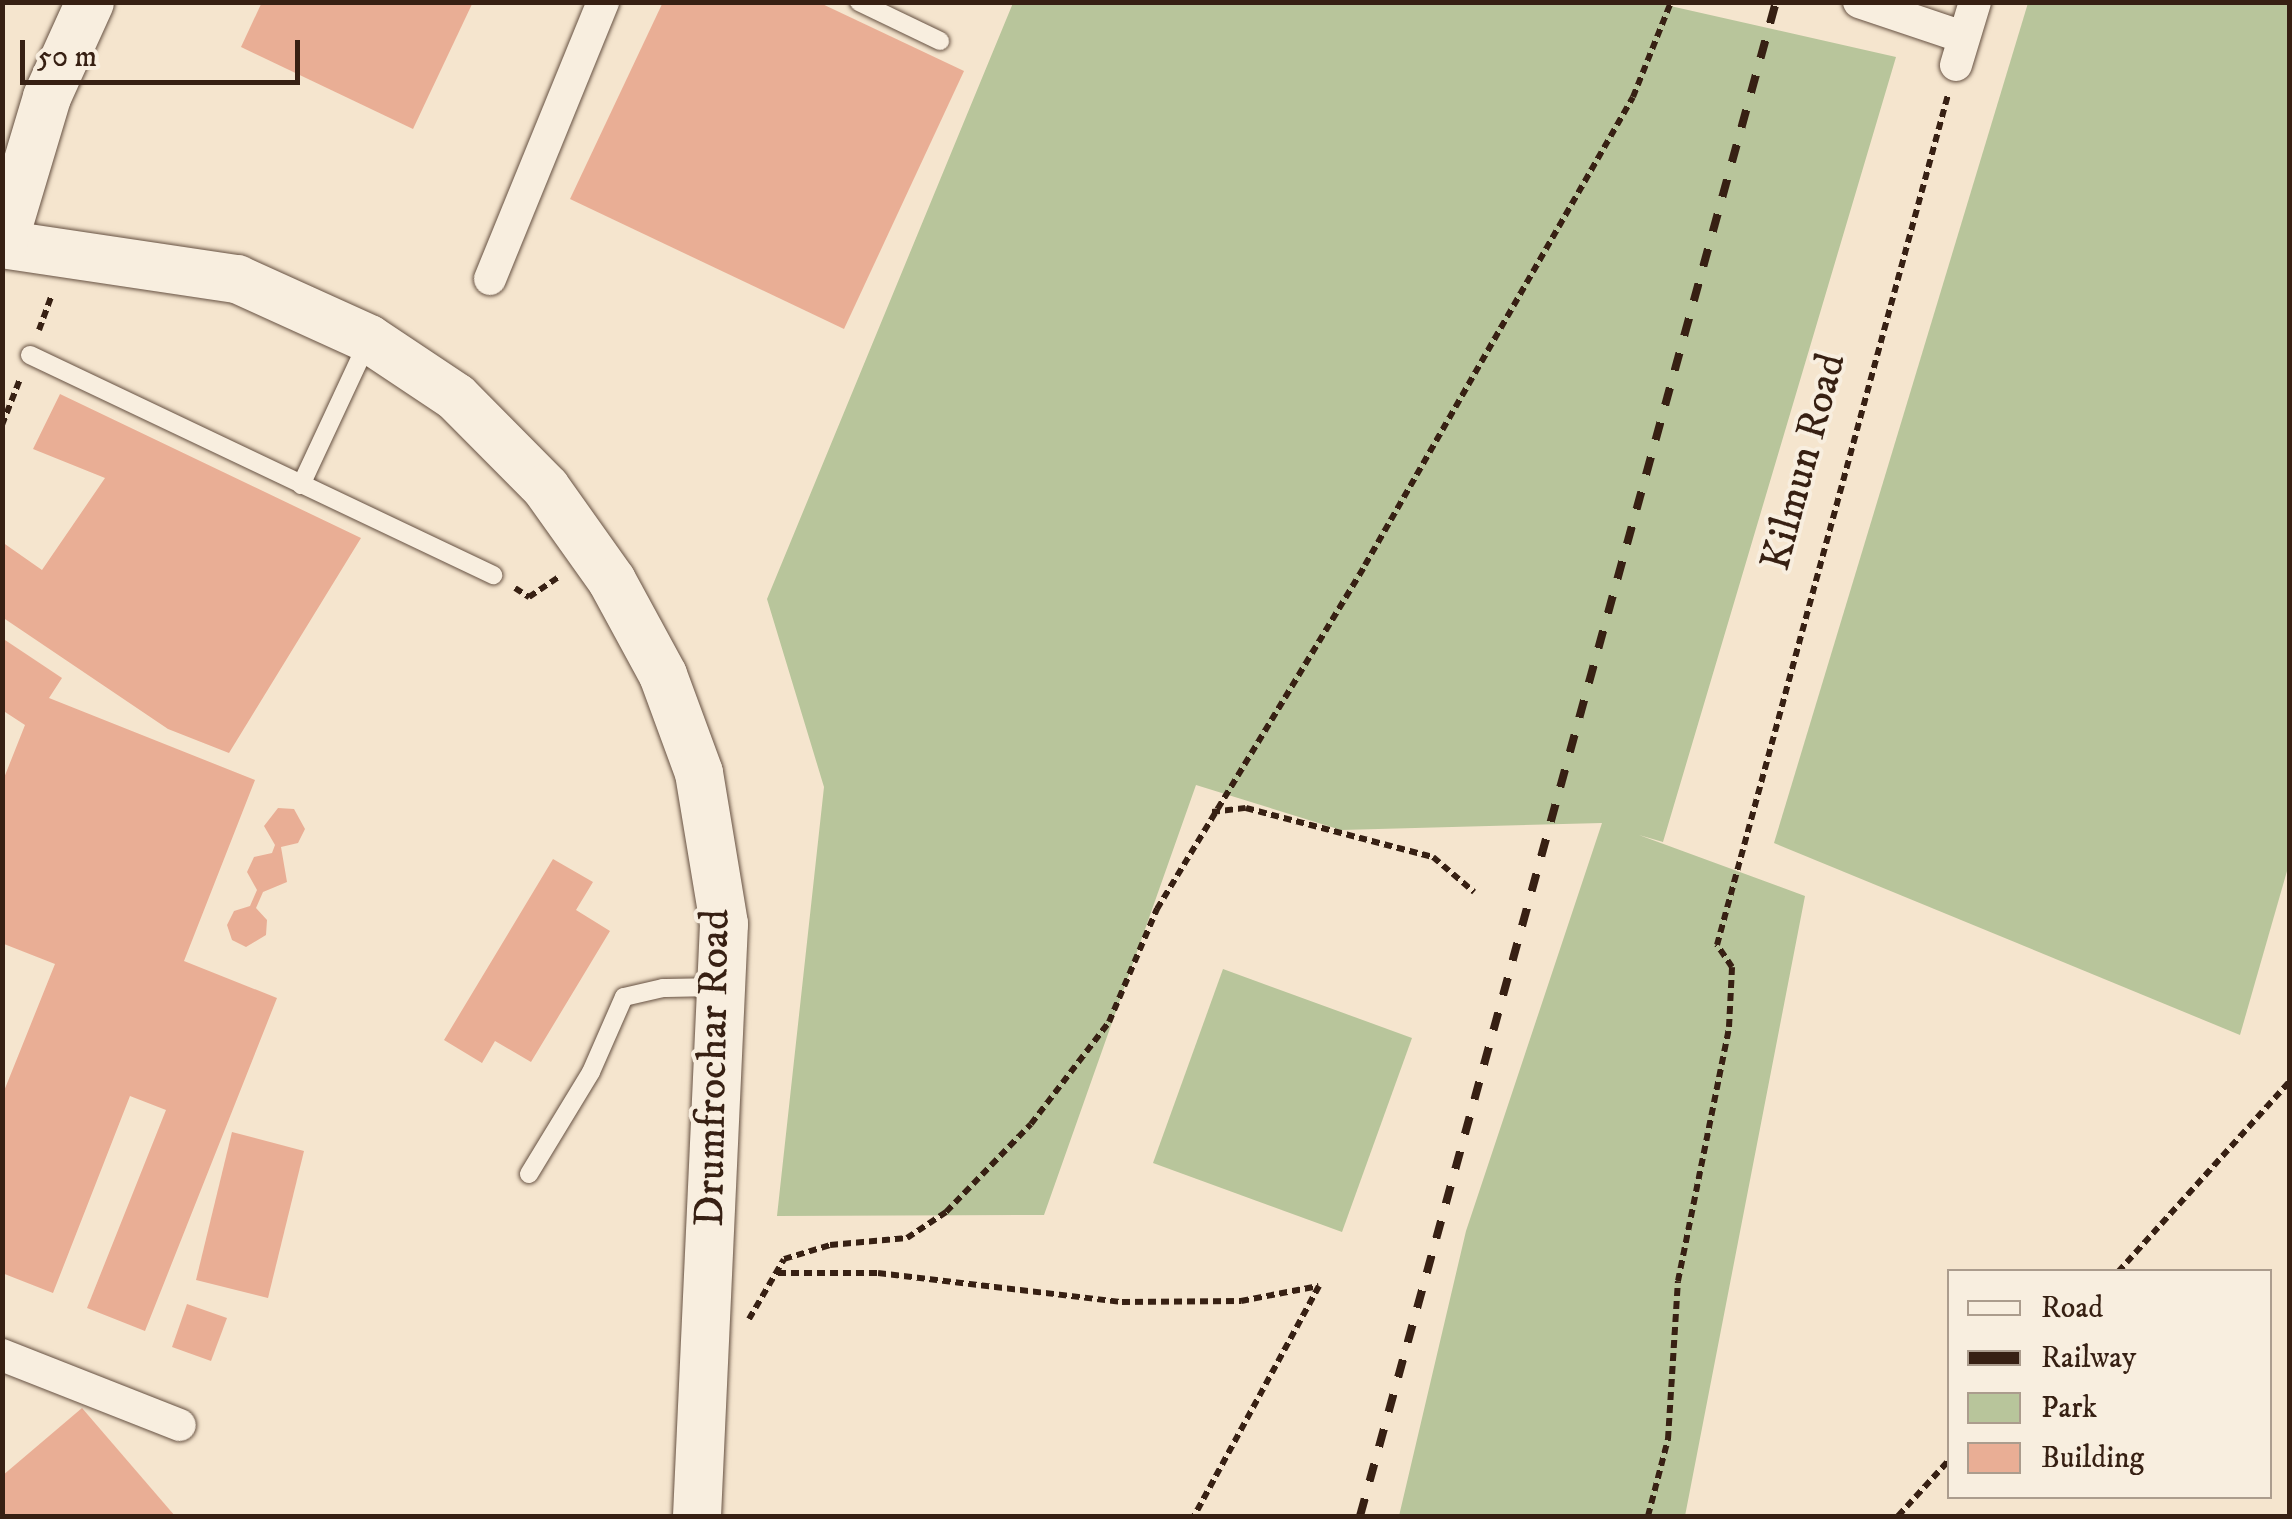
<!DOCTYPE html>
<style>
body{margin:0}
#map{position:relative;width:2292px;height:1519px;overflow:hidden;background:#f5e5ce;font-family:"IM FELL DW Pica",serif}
div>[style]{position:absolute}
.green>*{inset:0;background:#b8c59b}
.building>*{inset:0;background:#e9ae95}
.path>*{height:6px;margin-top:-3px;transform-origin:0;background:repeating-linear-gradient(90deg,#372013 0 8px,transparent 0 13px)}
.roads{filter:drop-shadow(0 0 2px #665142) drop-shadow(0 0 2px #665142)}
.service>*{height:18px;margin:-9px;padding:0 9px;transform-origin:9px;border-radius:9px;background:#f8eedf}
.minor>*{height:32px;margin:-16px;padding:0 16px;transform-origin:16px;border-radius:16px;background:#f8eedf}
.secondary>*{height:48px;margin:-24px;padding:0 24px;transform-origin:24px;border-radius:24px;background:#f8eedf}
.rail>*{height:8px;margin-top:-4px;transform-origin:0;background:repeating-linear-gradient(90deg,#372013 0 18px,transparent 0 36px)}
span{translate:-50% -50%;white-space:nowrap;text-align:center;line-height:1.15;-webkit-text-stroke:8px #f8eedf;paint-order:stroke}
.street-label{font-size:42px;color:#372013}
.frame{position:absolute;inset:0;border:5px solid #372013;pointer-events:none}
.legend{position:absolute;left:1947px;top:1269px;width:325px;height:230px;box-sizing:border-box;background:#f8eedf;border:2px solid #ab9c8d;margin:0;padding:12px 18px;list-style:none;font-size:30px;color:#372013}
.legend li{display:flex;align-items:center;gap:20px;height:50px}
.legend b{width:50px;border:2px solid #ab9c8d}
.scale{position:absolute;left:20px;top:40px;width:280px;height:45px;box-sizing:border-box;border:5px solid #372013;border-top:0;padding-left:12px;font-size:30px;line-height:35px;white-space:nowrap;color:#372013;-webkit-text-stroke:8px #f8eedf;paint-order:stroke}
</style>
<div id="map">
<div class="green">
<div style="clip-path:polygon(1013px 3px,1657px 3px,1896px 57px,1663px 842px,1639px 835px,1805px 896px,1685px 1516px,1399px 1516px,1466px 1231px,1602px 823px,1341px 830px,1196px 785px,1044px 1215px,777px 1216px,824px 787px,767px 599px)"></div>
<div style="clip-path:polygon(2028px 3px,2289px 3px,2289px 864px,2240px 1035px,1774px 843px)"></div>
<div style="clip-path:polygon(1223px 969px,1412px 1038px,1342px 1232px,1153px 1163px)"></div>
</div>
<div class="building">
<div style="clip-path:polygon(262px 2px,473px 2px,413px 129px,241px 47px)"></div>
<div style="clip-path:polygon(663px 2px,818px 2px,964px 71px,844px 329px,570px 199px)"></div>
<div style="clip-path:polygon(60px 394px,361px 538px,229px 753px,168px 729px,2px 617px,2px 542px,42px 570px,105px 478px,33px 449px)"></div>
<div style="clip-path:polygon(2px 638px,62px 678px,49px 698px,255px 780px,184px 961px,277px 998px,145px 1331px,87px 1308px,166px 1110px,130px 1096px,53px 1293px,2px 1273px,2px 1096px,55px 964px,4px 944px,2px 937px,2px 783px,25px 725px,2px 710px)"></div>
<div style="clip-path:polygon(278px 808px,294px 809px,305px 829px,298px 843px,281px 847px,287px 882px,263px 892px,256px 908px,267px 920px,266px 935px,246px 947px,232px 940px,227px 925px,234px 911px,250px 906px,257px 890px,247px 872px,254px 857px,272px 853px,275px 845px,264px 826px)"></div>
<div style="clip-path:polygon(553px 859px,593px 882px,576px 910px,610px 931px,531px 1062px,495px 1041px,482px 1063px,444px 1040px)"></div>
<div style="clip-path:polygon(232px 1132px,304px 1151px,268px 1298px,196px 1280px)"></div>
<div style="clip-path:polygon(187px 1304px,227px 1318px,211px 1361px,172px 1347px)"></div>
<div style="clip-path:polygon(82px 1408px,175px 1516px,2px 1516px,2px 1476px)"></div>
</div>
<div class="path">
<div style="left:39px;top:330px;width:38px;rotate:-70deg"></div>
<div style="left:2px;top:425px;width:49px;rotate:-68.6deg"></div>
<div style="left:515px;top:588px;width:17px;rotate:33deg"></div>
<div style="left:529px;top:597px;width:36px;rotate:-34deg"></div>
<div style="left:1212px;top:812px;width:34px;rotate:-7deg"></div>
<div style="left:1246px;top:808px;width:193px;rotate:14.7deg"></div>
<div style="left:1433px;top:857px;width:54px;rotate:40.5deg"></div>
<div style="left:2118px;top:1272px;width:257px;rotate:-48deg"></div>
<div style="left:778px;top:1273px;width:100px"></div>
<div style="left:878px;top:1273px;width:246px;rotate:6.8deg"></div>
<div style="left:1122px;top:1302px;width:119px;rotate:-0.5deg"></div>
<div style="left:1241px;top:1301px;width:79px;rotate:-10.9deg"></div>
<div style="left:1319px;top:1286px;width:262px;rotate:118.5deg"></div>
<div style="left:749px;top:1319px;width:69px;rotate:-59.7deg"></div>
<div style="left:784px;top:1259px;width:48px;rotate:-16.9deg"></div>
<div style="left:830px;top:1245px;width:77px;rotate:-5.2deg"></div>
<div style="left:907px;top:1238px;width:47px;rotate:-33.7deg"></div>
<div style="left:946px;top:1212px;width:122px;rotate:-46deg"></div>
<div style="left:1031px;top:1124px;width:128px;rotate:-52.6deg"></div>
<div style="left:1109px;top:1022px;width:123px;rotate:-67deg"></div>
<div style="left:1157px;top:909px;width:402px;rotate:-58.8deg"></div>
<div style="left:1365px;top:565px;width:539px;rotate:-60.2deg"></div>
<div style="left:1633px;top:97px;width:102px;rotate:-68.2deg"></div>
<div style="left:1648px;top:1516px;width:80px;rotate:-75.4deg"></div>
<div style="left:1668px;top:1439px;width:158px;rotate:-86.4deg"></div>
<div style="left:1678px;top:1281px;width:259px;rotate:-78.6deg"></div>
<div style="left:1729px;top:1027px;width:60px;rotate:-87.1deg"></div>
<div style="left:1732px;top:967px;width:27px;rotate:-124deg"></div>
<div style="left:1717px;top:945px;width:881px;rotate:-74.8deg"></div>
<div style="left:1898px;top:1516px;width:77px;rotate:-47.6deg"></div>
</div>
<div class="roads">
<div class="service">
<div style="left:859px;top:2px;width:90px;rotate:25.7deg"></div>
<div style="left:30px;top:355px;width:513px;rotate:25.42deg"></div>
<div style="left:301px;top:485px;width:161px;rotate:-65deg"></div>
<div style="left:529px;top:1174px;width:119px;rotate:-58.7deg"></div>
<div style="left:591px;top:1072px;width:82px;rotate:-66.3deg"></div>
<div style="left:624px;top:997px;width:40px;rotate:-13deg"></div>
<div style="left:663px;top:988px;width:57px;rotate:-1deg"></div>
</div>
<div class="minor">
<div style="left:1859px;top:2px;width:110px;rotate:18.6deg"></div>
<div style="left:1956px;top:65px;width:66px;rotate:-73.2deg"></div>
<div style="left:490px;top:279px;width:299px;rotate:-67.8deg"></div>
<div style="left:2px;top:1355px;width:191px;rotate:21.5deg"></div>
</div>
<div class="secondary">
<div style="left:2px;top:244px;width:238px;rotate:8.5deg"></div>
<div style="left:237px;top:279px;width:145px;rotate:24.4deg"></div>
<div style="left:369px;top:339px;width:105px;rotate:33.7deg"></div>
<div style="left:456px;top:397px;width:128px;rotate:45.3deg"></div>
<div style="left:546px;top:488px;width:114px;rotate:54.6deg"></div>
<div style="left:612px;top:581px;width:107px;rotate:61.5deg"></div>
<div style="left:663px;top:675px;width:104px;rotate:69.8deg"></div>
<div style="left:699px;top:773px;width:153px;rotate:80.6deg"></div>
<div style="left:724px;top:924px;width:593px;rotate:92.61deg"></div>
<div style="left:3px;top:244px;width:153px;rotate:-73.3deg"></div>
<div style="left:47px;top:97px;width:104px;rotate:-65.6deg"></div>
</div>
</div>
<div class="rail">
<div style="left:1360px;top:1516px;width:1570px;rotate:-74.64deg"></div>
</div>
<div class="street-label">
<span style="left:1804px;top:462px;rotate:-75deg">Kilmun Road</span>
<span style="left:713px;top:1068px;rotate:-89deg">Drumfrochar Road</span>
</div>
<div class="frame"></div>
<ul class="legend">
<li><b style="height:12px;background:#f8eedf"></b>Road</li>
<li><b style="height:12px;background:#372013"></b>Railway</li>
<li><b style="height:28px;background:#b8c59b"></b>Park</li>
<li><b style="height:28px;background:#e9ae95"></b>Building</li>
</ul>
<div class="scale">50 m</div>
</div>
